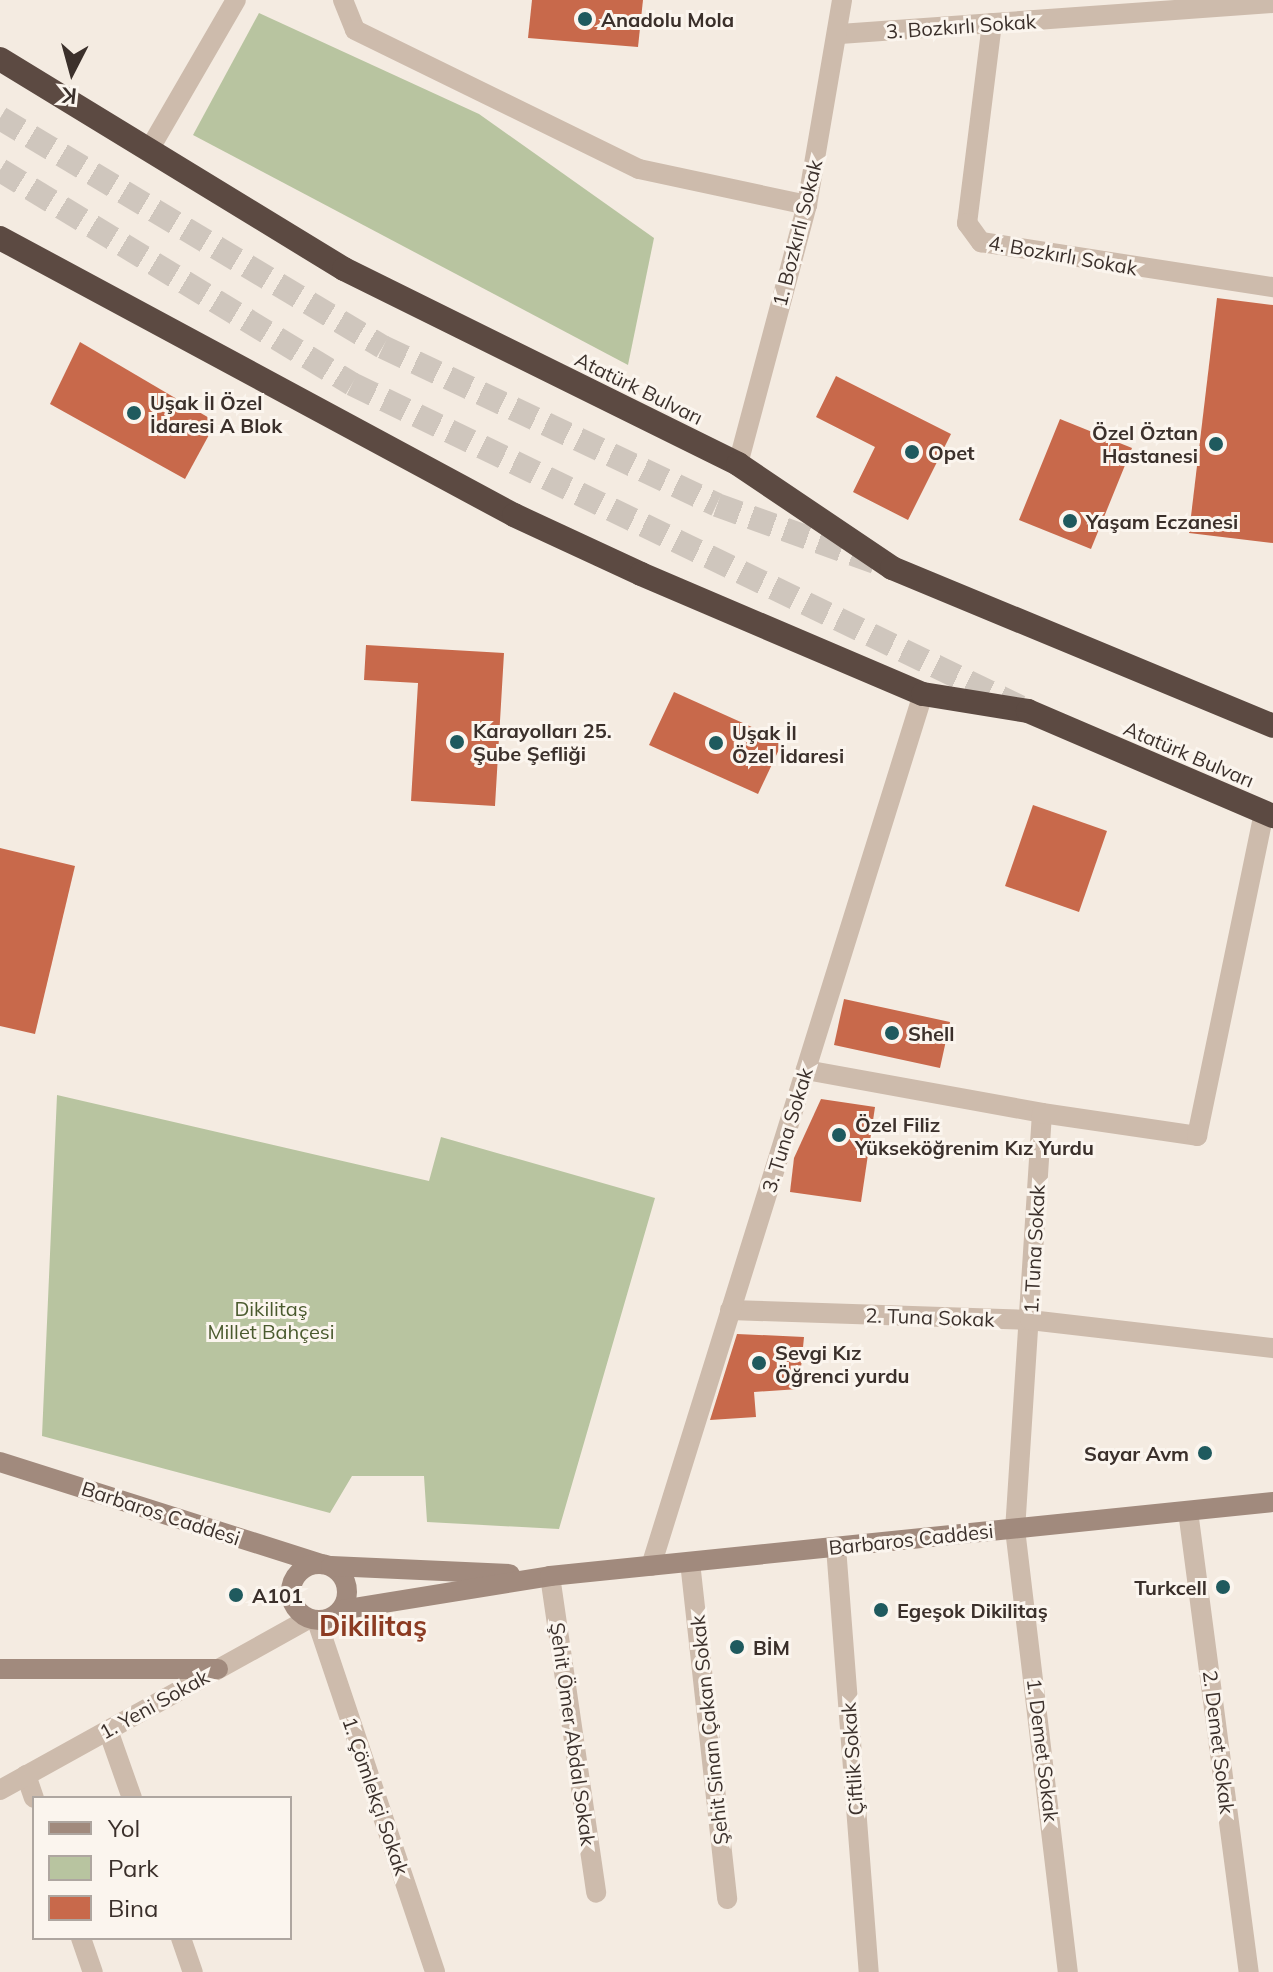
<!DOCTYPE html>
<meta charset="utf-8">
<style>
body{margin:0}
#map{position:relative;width:1273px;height:1972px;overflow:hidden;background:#f4ebe1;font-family:Mulish,sans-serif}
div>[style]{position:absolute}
.green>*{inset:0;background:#b8c4a0}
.building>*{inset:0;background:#c8694b}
.highway-tunnel>*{height:24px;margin-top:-12px;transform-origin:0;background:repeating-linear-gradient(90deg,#cfc6bd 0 24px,transparent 0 36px)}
.street>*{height:20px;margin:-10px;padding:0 10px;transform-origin:10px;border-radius:10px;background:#cdbbac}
.secondary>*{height:20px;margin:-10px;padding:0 10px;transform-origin:10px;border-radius:10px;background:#a18a7d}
.secondary>.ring{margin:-10px;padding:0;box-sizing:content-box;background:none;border:20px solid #a18a7d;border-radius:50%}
.highway>*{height:24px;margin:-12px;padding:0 12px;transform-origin:12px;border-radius:12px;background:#5c4a42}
.dots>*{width:22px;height:22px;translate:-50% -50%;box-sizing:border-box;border:4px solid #fbf5ee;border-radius:50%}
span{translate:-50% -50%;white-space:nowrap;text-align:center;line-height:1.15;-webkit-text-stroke:6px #fbf5ee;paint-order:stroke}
.poi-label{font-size:20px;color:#3b302b;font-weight:700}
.left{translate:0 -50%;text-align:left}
.right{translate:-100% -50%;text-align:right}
.street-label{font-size:20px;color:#3b302b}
.park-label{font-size:20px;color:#4a5a2e}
.district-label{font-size:28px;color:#8c3b22;font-weight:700}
.legend{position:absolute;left:32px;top:1796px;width:260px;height:144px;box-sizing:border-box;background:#fbf5ee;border:2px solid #aea6a0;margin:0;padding:10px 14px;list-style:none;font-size:24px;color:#3b302b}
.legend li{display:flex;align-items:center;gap:16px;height:40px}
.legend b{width:40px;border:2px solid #aea6a0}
.north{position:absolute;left:32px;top:32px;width:80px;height:80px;-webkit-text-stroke:6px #fbf5ee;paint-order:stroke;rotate:186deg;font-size:22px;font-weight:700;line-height:32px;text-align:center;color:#3b302b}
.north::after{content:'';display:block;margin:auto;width:28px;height:36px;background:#3b302b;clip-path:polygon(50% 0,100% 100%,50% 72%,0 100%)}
</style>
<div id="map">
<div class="green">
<div style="clip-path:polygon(259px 13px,479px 114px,654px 238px,628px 365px,193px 135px)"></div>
<div style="clip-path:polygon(57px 1095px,429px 1181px,441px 1137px,655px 1198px,559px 1529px,427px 1522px,424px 1476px,352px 1476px,330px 1513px,42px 1436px)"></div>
</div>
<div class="building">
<div style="clip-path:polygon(532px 0,643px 0,638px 47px,528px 38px)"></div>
<div style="clip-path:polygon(1217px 298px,1273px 305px,1273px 543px,1189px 533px)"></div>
<div style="clip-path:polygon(80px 342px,216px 422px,185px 479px,50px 404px)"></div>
<div style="clip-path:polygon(836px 376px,951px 434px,908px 520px,853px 492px,875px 447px,816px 417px)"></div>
<div style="clip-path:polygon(1060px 419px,1132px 448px,1091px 549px,1019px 520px)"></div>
<div style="clip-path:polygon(366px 645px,504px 653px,495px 806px,411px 801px,418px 683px,364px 680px)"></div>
<div style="clip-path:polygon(674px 692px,783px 741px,758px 794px,649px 745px)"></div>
<div style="clip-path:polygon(1033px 805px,1107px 831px,1079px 912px,1005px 886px)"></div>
<div style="clip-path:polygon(0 848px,75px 866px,35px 1034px,0 1026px)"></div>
<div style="clip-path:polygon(844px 999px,950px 1022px,940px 1068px,834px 1045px)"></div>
<div style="clip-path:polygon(821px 1099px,875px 1107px,861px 1202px,790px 1192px,794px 1158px)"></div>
<div style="clip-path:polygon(737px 1334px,804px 1337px,799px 1389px,754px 1392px,756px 1417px,710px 1420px)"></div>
</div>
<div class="highway-tunnel">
<div style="left:0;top:118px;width:446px;rotate:30.9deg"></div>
<div style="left:383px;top:347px;width:369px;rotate:25.3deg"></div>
<div style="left:717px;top:505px;width:168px;rotate:19.8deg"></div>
<div style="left:0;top:170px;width:412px;rotate:31.3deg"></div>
<div style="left:352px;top:384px;width:742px;rotate:25.81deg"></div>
</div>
<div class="street">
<div style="left:343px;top:0;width:32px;rotate:68deg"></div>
<div style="left:355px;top:30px;width:316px;rotate:26.1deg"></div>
<div style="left:639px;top:169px;width:172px;rotate:12.1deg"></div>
<div style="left:992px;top:23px;width:202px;rotate:97.1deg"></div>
<div style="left:967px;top:223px;width:24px;rotate:54deg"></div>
<div style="left:981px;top:242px;width:295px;rotate:8.8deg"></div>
<div style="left:840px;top:34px;width:434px;rotate:-4.1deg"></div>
<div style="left:149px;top:150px;width:173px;rotate:-59.9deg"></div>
<div style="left:738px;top:464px;width:268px;rotate:-75.1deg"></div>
<div style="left:807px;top:205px;width:208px;rotate:-80.3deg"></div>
<div style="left:806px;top:1070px;width:240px;rotate:10.3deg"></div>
<div style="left:1042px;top:1113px;width:417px;rotate:93.7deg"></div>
<div style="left:1015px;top:1529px;width:446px;rotate:83.2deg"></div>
<div style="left:1042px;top:1113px;width:157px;rotate:8.4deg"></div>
<div style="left:1197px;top:1136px;width:330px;rotate:-78.3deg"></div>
<div style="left:730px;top:1310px;width:300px;rotate:1.9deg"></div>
<div style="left:1030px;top:1320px;width:245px;rotate:6.6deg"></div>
<div style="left:1188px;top:1511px;width:465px;rotate:82.5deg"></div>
<div style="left:836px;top:1547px;width:426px;rotate:85.6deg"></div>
<div style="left:690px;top:1562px;width:339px;rotate:83.7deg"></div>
<div style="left:651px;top:1566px;width:913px;rotate:-72.68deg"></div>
<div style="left:550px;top:1576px;width:320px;rotate:81.7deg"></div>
<div style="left:317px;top:1621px;width:370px;rotate:71.4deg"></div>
<div style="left:108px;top:1730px;width:72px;rotate:70.6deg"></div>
<div style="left:26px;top:1775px;width:24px;rotate:71deg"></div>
<div style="left:0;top:1790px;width:352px;rotate:-29deg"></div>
<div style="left:81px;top:1938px;width:36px;rotate:71deg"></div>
<div style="left:181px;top:1938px;width:36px;rotate:71deg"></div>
</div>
<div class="secondary">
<div style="left:0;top:1462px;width:338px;rotate:17.6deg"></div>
<div class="ring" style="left:291px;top:1564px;width:36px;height:36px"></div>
<div style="left:331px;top:1566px;width:179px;rotate:2.6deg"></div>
<div style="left:341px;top:1610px;width:212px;rotate:-9.2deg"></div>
<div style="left:550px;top:1576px;width:727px;rotate:-5.84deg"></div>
<div style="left:0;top:1669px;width:218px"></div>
</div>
<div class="highway">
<div style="left:0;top:59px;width:403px;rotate:31.4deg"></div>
<div style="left:344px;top:269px;width:440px;rotate:26.3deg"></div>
<div style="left:738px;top:464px;width:186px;rotate:34deg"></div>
<div style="left:892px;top:568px;width:412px;rotate:22.5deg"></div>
<div style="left:0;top:238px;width:584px;rotate:28.32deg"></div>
<div style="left:514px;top:515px;width:140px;rotate:24.9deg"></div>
<div style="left:641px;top:574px;width:306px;rotate:23.1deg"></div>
<div style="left:923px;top:694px;width:106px;rotate:9.2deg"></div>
<div style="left:1028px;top:711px;width:267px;rotate:23.2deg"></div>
</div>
<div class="dots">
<div style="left:585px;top:19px;background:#1f5a5e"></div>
<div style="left:134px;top:413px;background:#1f5a5e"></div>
<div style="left:1216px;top:444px;background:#1f5a5e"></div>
<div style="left:912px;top:452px;background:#1f5a5e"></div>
<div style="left:1070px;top:521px;background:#1f5a5e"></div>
<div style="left:457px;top:742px;background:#1f5a5e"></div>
<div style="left:716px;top:743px;background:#1f5a5e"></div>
<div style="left:892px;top:1033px;background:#1f5a5e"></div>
<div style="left:839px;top:1135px;background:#1f5a5e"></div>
<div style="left:759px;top:1363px;background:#1f5a5e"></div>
<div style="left:1205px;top:1453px;background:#1f5a5e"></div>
<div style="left:1223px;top:1587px;background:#1f5a5e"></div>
<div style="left:236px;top:1595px;background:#1f5a5e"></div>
<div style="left:881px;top:1610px;background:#1f5a5e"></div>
<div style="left:737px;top:1647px;background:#1f5a5e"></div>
</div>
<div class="poi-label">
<span class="left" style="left:601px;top:19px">Anadolu Mola</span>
<span class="left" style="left:150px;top:414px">Uşak İl Özel<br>İdaresi A Blok</span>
<span class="right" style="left:1198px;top:444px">Özel Öztan<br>Hastanesi</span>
<span class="left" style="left:928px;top:452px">Opet</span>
<span class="left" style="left:1086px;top:521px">Yaşam Eczanesi</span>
<span class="left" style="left:473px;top:742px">Karayolları 25.<br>Şube Şefliği</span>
<span class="left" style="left:732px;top:744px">Uşak İl<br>Özel İdaresi</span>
<span class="left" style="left:908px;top:1033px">Shell</span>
<span class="left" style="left:855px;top:1136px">Özel Filiz<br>Yükseköğrenim Kız Yurdu</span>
<span class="left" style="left:775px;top:1364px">Sevgi Kız<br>Öğrenci yurdu</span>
<span class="right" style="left:1189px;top:1453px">Sayar Avm</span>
<span class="right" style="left:1207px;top:1587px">Turkcell</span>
<span class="left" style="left:252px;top:1595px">A101</span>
<span class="left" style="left:897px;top:1610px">Egeşok Dikilitaş</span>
<span class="left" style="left:753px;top:1647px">BİM</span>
</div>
<div class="street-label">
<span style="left:961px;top:26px;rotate:-4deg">3. Bozkırlı Sokak</span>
<span style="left:797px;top:233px;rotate:-76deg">1. Bozkırlı Sokak</span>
<span style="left:1063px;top:255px;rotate:10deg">4. Bozkırlı Sokak</span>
<span style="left:639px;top:388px;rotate:26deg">Atatürk Bulvarı</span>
<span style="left:1189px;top:754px;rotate:23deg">Atatürk Bulvarı</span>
<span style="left:787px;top:1130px;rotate:-73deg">3. Tuna Sokak</span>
<span style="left:1034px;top:1249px;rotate:-87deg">1. Tuna Sokak</span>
<span style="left:930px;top:1317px;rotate:2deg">2. Tuna Sokak</span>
<span style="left:161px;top:1513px;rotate:18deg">Barbaros Caddesi</span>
<span style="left:911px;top:1539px;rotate:-6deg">Barbaros Caddesi</span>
<span style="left:154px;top:1704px;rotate:-29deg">1. Yeni Sokak</span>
<span style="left:709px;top:1730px;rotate:-96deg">Şehit Sinan Çakan Sokak</span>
<span style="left:573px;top:1734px;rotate:82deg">Şehit Ömer Abdal Sokak</span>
<span style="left:1219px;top:1742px;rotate:83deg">2. Demet Sokak</span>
<span style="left:1043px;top:1750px;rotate:83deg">1. Demet Sokak</span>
<span style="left:852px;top:1759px;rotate:-94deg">Çiftlik Sokak</span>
<span style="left:376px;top:1796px;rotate:71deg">1. Çömlekçi Sokak</span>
</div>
<div class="park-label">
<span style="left:271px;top:1320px">Dikilitaş<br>Millet Bahçesi</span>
</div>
<div class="district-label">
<span style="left:373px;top:1626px">Dikilitaş</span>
</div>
<ul class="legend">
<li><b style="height:10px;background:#a18a7d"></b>Yol</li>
<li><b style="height:22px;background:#b8c4a0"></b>Park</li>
<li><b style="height:22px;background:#c8694b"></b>Bina</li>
</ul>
<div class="north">K</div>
</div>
